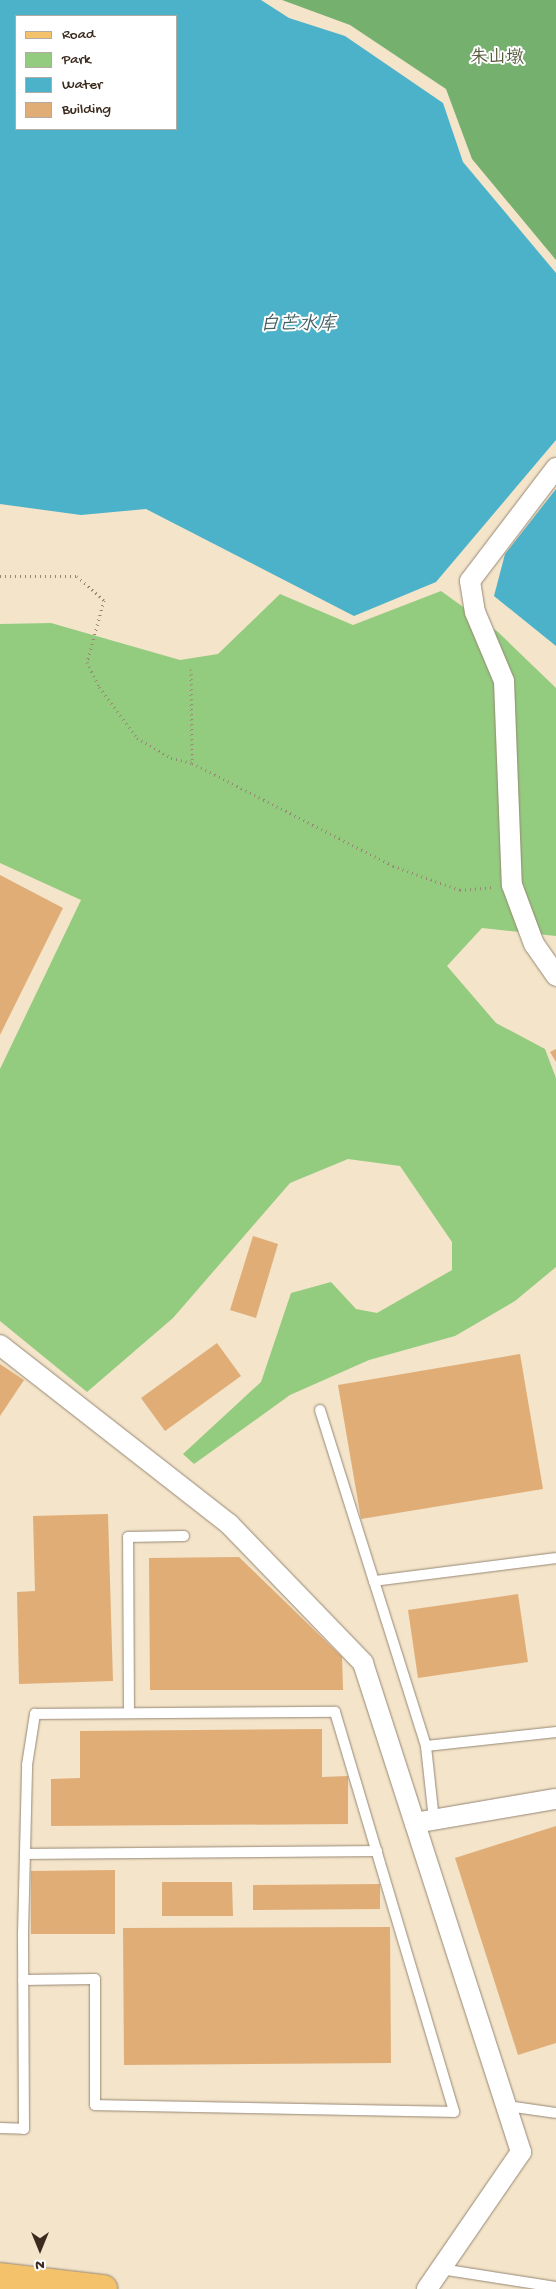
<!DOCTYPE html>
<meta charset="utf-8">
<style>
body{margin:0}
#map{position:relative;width:556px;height:2289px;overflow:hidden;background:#f3e4ca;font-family:"Gochi Hand","LXGW WenKai TC",sans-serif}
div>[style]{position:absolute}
.green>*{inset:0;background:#93cc7f}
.forest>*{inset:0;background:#76b06e}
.water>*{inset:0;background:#4cb2ca}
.building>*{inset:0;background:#e0ad77}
.path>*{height:3px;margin-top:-1.5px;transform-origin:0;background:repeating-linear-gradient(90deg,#978774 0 1px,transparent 0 5px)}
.roads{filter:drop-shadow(0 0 1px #978774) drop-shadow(0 0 1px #978774)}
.service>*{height:10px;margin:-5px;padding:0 5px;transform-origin:5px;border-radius:5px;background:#fff}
.minor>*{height:20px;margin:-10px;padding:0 10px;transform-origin:10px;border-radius:10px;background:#fff}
.primary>*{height:28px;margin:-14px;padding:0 14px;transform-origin:14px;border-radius:14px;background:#f4c26a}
span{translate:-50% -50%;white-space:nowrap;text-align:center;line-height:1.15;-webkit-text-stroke:4px #fff;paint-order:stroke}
.park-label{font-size:18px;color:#555b3b}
.water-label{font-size:19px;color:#426063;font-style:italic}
.legend{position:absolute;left:15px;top:15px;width:162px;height:115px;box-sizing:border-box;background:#fff;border:1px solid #b1aaa5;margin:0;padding:6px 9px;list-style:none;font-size:15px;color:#3b2a1e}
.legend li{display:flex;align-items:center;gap:10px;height:25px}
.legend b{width:25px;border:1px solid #b1aaa5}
.north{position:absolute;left:15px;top:2224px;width:50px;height:50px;-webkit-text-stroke:4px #fff;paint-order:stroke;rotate:180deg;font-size:14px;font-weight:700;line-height:20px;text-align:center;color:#3b2a1e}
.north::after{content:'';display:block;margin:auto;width:18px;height:22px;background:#3b2a1e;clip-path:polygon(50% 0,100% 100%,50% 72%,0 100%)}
</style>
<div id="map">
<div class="green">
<div style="clip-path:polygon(441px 591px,498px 632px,556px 688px,556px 936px,482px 928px,447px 966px,496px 1023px,545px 1049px,556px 1078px,556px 1267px,515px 1301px,455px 1336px,369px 1360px,290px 1395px,194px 1464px,183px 1454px,261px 1382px,291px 1293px,331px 1282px,356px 1309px,377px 1313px,452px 1270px,452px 1242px,400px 1166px,348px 1159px,290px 1183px,173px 1318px,87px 1392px,0 1321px,0 1069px,81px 900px,0 863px,0 624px,51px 623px,180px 660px,218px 654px,280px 594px,353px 625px)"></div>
</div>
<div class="forest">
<div style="clip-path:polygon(282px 0,556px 0,556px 260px,472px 159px,446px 89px,350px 25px)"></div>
</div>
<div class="water">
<div style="clip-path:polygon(evenodd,0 0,261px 0,289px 18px,345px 36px,443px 103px,463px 162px,556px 273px,556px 440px,436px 582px,354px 616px,146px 509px,81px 515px,0 504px,0 0,176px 16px,176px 129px,16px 129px,16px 16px,176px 16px)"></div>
<div style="clip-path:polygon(556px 489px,556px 646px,494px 596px,505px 554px)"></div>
</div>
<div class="building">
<div style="clip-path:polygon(0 875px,63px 908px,0 1035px)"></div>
<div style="clip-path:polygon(556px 1049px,556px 1062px,550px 1052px)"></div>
<div style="clip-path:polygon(253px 1236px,278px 1244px,256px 1318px,230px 1310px)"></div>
<div style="clip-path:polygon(217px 1343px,241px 1376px,165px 1431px,141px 1398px)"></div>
<div style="clip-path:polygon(520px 1354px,543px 1489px,361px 1519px,338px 1385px)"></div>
<div style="clip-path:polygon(0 1364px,24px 1380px,0 1416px)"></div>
<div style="clip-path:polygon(108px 1514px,113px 1681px,19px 1684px,17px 1592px,35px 1591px,33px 1516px)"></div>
<div style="clip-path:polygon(239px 1557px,342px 1657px,343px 1690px,150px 1690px,149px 1558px)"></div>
<div style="clip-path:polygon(518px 1594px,528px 1662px,418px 1678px,408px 1610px)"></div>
<div style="clip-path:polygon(322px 1729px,322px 1777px,348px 1776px,348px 1824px,51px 1826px,51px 1779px,80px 1778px,80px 1731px)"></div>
<div style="clip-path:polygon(556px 1826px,556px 2043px,518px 2055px,455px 1858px)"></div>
<div style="clip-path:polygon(115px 1870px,115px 1934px,31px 1934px,31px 1871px)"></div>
<div style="clip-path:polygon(162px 1882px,232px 1882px,233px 1916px,162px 1916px)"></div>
<div style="clip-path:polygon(380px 1884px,380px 1909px,253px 1910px,253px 1885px)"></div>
<div style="clip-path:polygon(390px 1927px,391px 2063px,124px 2065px,123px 1928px)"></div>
</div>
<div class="path">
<div style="left:0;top:576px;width:77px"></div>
<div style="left:77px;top:576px;width:36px;rotate:42deg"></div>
<div style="left:104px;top:600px;width:64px;rotate:105.3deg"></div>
<div style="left:87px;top:662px;width:28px;rotate:64deg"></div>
<div style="left:99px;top:687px;width:64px;rotate:53.3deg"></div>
<div style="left:137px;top:738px;width:39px;rotate:30deg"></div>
<div style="left:171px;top:758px;width:22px;rotate:13deg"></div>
<div style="left:191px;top:669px;width:94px;rotate:89.4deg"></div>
<div style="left:192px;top:763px;width:226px;rotate:27.1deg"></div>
<div style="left:393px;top:866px;width:71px;rotate:19.7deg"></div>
<div style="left:460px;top:890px;width:34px;rotate:-5deg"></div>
</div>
<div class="roads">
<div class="service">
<div style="left:320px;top:1410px;width:179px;rotate:72.5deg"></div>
<div style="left:129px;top:1713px;width:176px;rotate:-90.3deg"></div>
<div style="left:128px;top:1537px;width:56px;rotate:-1deg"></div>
<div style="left:426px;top:1746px;width:131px;rotate:-6.1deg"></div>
<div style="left:434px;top:1820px;width:74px;rotate:-96.2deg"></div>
<div style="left:426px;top:1746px;width:173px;rotate:-107.5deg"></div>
<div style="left:374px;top:1581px;width:183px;rotate:-7.2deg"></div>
<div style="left:25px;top:1854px;width:352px;rotate:-0.5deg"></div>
<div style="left:507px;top:2106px;width:49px;rotate:8.1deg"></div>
<div style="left:0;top:2128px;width:24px;rotate:2deg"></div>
<div style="left:24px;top:2129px;width:195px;rotate:-90.3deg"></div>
<div style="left:23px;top:1934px;width:169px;rotate:-88.6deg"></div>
<div style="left:27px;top:1765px;width:52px;rotate:-81.1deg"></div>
<div style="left:35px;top:1714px;width:300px;rotate:-0.4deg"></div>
<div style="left:335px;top:1712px;width:417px;rotate:73.4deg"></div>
<div style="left:454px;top:2112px;width:359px;rotate:-178.9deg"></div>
<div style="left:95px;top:2105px;width:126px;rotate:-90deg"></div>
<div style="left:95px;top:1979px;width:72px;rotate:179.2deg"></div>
<div style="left:441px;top:2269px;width:116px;rotate:8.9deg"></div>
</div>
<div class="minor">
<div style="left:556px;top:468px;width:142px;rotate:127.3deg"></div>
<div style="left:470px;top:581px;width:31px;rotate:81deg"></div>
<div style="left:475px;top:612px;width:75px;rotate:67.2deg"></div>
<div style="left:504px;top:681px;width:204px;rotate:87.8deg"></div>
<div style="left:512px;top:885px;width:63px;rotate:69.6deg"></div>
<div style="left:534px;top:944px;width:39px;rotate:55deg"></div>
<div style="left:0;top:1345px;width:291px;rotate:38deg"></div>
<div style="left:229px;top:1524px;width:193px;rotate:46deg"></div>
<div style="left:363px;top:1663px;width:514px;rotate:72.09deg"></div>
<div style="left:521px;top:2152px;width:166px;rotate:124.5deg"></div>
<div style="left:415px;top:1823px;width:143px;rotate:-9.7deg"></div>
</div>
<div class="primary">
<div style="left:0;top:2277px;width:104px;rotate:6.6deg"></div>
</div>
</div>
<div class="park-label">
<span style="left:497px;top:59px">朱山墩</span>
</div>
<div class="water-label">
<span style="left:298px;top:326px">白芒水库</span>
</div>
<ul class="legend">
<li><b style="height:6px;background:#f4c26a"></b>Road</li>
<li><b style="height:14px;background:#93cc7f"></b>Park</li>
<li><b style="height:14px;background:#4cb2ca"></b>Water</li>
<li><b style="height:14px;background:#e0ad77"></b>Building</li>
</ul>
<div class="north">N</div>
</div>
